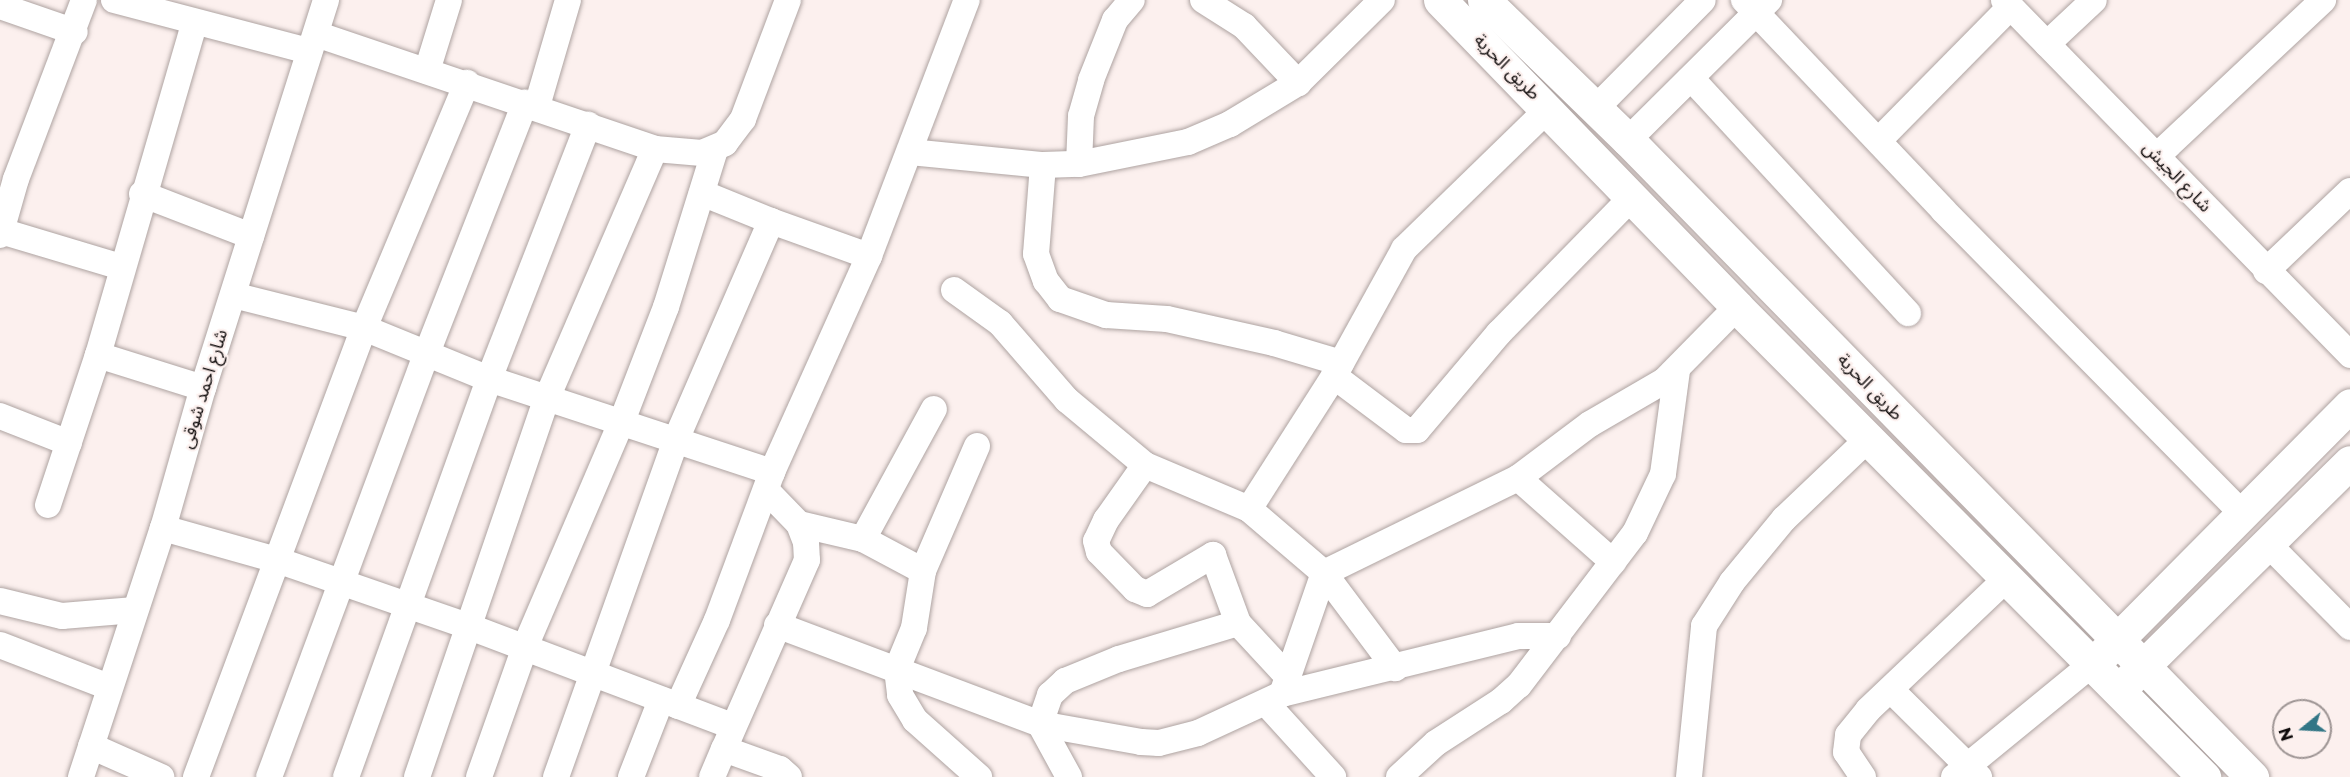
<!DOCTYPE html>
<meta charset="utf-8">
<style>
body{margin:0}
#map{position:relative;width:2350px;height:777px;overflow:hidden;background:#fcf0ee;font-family:Montserrat,"Noto Sans Arabic",sans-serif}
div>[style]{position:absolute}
.roads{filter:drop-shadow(0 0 2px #aea3a1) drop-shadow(0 0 2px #aea3a1)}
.minor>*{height:26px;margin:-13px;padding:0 13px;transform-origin:13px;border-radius:13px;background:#fff}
.secondary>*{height:33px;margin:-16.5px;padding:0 16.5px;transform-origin:16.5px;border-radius:16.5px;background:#fff}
span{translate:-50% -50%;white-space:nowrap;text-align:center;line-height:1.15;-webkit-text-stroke:4.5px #fcf0ee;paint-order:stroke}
.street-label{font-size:18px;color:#100c0c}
.north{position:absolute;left:2272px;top:699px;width:60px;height:60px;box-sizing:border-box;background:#fcf0ee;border:2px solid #9e9594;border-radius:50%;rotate:252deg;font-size:16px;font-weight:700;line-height:24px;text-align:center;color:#100c0c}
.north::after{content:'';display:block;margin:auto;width:21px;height:27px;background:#327686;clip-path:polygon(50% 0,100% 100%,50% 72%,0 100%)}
</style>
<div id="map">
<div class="roads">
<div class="minor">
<div style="left:114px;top:0;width:202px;rotate:14.7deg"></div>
<div style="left:1203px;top:0;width:49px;rotate:32.4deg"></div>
<div style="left:1244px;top:26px;width:79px;rotate:46.5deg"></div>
<div style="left:1744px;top:0;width:289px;rotate:46.5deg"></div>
<div style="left:1943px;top:210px;width:426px;rotate:45.4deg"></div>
<div style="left:2004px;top:0;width:496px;rotate:45.7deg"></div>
<div style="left:0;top:6px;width:79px;rotate:19.1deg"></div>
<div style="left:316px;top:34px;width:358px;rotate:18.7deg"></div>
<div style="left:655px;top:149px;width:47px;rotate:4.9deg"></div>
<div style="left:702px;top:153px;width:25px;rotate:-23deg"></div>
<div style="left:725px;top:143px;width:30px;rotate:-53deg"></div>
<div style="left:743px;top:119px;width:127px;rotate:-69.3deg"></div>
<div style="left:2047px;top:44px;width:64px;rotate:-43.1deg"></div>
<div style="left:427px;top:71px;width:74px;rotate:-72.8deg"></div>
<div style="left:1691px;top:78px;width:320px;rotate:47.3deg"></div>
<div style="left:537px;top:106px;width:110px;rotate:-73.7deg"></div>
<div style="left:1595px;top:109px;width:153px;rotate:-45.3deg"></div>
<div style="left:1628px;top:140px;width:199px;rotate:-44.8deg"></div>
<div style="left:1879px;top:140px;width:187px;rotate:-45.4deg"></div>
<div style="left:910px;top:152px;width:134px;rotate:5.6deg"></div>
<div style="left:1043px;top:165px;width:36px;rotate:-2deg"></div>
<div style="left:1079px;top:164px;width:111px;rotate:-11.4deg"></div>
<div style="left:1188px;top:142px;width:46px;rotate:-23.2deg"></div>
<div style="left:1230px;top:124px;width:79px;rotate:-31.1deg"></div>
<div style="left:1298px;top:83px;width:118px;rotate:-44.7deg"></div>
<div style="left:2157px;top:156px;width:228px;rotate:-43.2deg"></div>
<div style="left:1079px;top:164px;width:48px;rotate:-87.6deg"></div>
<div style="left:1081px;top:116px;width:37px;rotate:-74deg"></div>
<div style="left:1091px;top:80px;width:65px;rotate:-68.2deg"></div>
<div style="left:1115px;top:20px;width:26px;rotate:-50deg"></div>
<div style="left:1043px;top:165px;width:89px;rotate:94.5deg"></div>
<div style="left:1036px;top:254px;width:29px;rotate:70deg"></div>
<div style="left:1046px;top:281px;width:23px;rotate:52deg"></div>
<div style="left:1060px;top:299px;width:49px;rotate:19.2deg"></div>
<div style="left:1106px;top:315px;width:61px;rotate:3.8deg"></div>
<div style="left:1167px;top:319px;width:110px;rotate:12.6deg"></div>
<div style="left:1274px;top:343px;width:70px;rotate:16.6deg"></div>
<div style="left:702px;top:193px;width:74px;rotate:22.1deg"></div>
<div style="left:142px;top:194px;width:117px;rotate:21.1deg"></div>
<div style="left:1px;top:231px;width:125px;rotate:16.7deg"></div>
<div style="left:0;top:235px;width:58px;rotate:-74.1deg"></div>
<div style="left:16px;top:179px;width:191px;rotate:-69.2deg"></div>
<div style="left:2266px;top:271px;width:116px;rotate:-43.6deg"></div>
<div style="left:954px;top:290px;width:57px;rotate:35.7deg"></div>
<div style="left:1000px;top:323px;width:102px;rotate:49deg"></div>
<div style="left:1067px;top:400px;width:102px;rotate:39.8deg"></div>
<div style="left:1145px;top:465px;width:113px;rotate:22.9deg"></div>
<div style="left:1249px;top:509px;width:99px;rotate:40.5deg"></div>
<div style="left:1324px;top:573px;width:119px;rotate:53.2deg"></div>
<div style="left:233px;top:295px;width:135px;rotate:14.1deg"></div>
<div style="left:364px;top:328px;width:135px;rotate:22.2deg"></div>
<div style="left:489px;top:379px;width:298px;rotate:18.2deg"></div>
<div style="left:98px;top:355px;width:110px;rotate:17.4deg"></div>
<div style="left:1334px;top:376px;width:90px;rotate:36.9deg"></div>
<div style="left:1406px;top:430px;width:11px"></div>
<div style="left:1417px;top:430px;width:127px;rotate:-49.8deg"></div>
<div style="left:1499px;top:333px;width:190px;rotate:-45.6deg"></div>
<div style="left:0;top:416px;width:74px;rotate:21.4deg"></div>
<div style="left:977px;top:446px;width:136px;rotate:113.4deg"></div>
<div style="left:923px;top:571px;width:58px;rotate:99deg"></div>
<div style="left:914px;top:628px;width:44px;rotate:112.5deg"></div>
<div style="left:897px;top:669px;width:26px;rotate:83deg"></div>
<div style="left:900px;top:695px;width:29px;rotate:59deg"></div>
<div style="left:915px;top:720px;width:86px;rotate:41.7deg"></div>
<div style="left:1145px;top:465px;width:67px;rotate:125.3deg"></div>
<div style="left:1106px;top:520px;width:23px;rotate:115deg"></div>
<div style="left:1096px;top:541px;width:11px;rotate:75deg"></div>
<div style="left:1099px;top:552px;width:52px;rotate:45.8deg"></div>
<div style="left:1135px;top:589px;width:13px;rotate:23deg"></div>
<div style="left:1147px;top:594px;width:77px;rotate:-30.6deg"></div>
<div style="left:1213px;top:555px;width:72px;rotate:69.8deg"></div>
<div style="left:1238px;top:623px;width:75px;rotate:47.2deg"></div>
<div style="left:1518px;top:478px;width:127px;rotate:41.5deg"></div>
<div style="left:766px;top:490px;width:47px;rotate:45.9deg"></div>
<div style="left:799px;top:524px;width:19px;rotate:69deg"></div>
<div style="left:806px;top:542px;width:18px;rotate:87deg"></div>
<div style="left:807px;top:560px;width:206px;rotate:113.7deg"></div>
<div style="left:724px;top:749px;width:59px;rotate:19.7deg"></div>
<div style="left:780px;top:769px;width:12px;rotate:42deg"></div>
<div style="left:48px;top:505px;width:158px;rotate:-71.6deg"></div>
<div style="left:98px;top:355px;width:345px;rotate:-73.8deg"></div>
<div style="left:1249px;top:509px;width:158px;rotate:-57.4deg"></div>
<div style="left:1334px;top:376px;width:145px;rotate:-61.1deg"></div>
<div style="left:1404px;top:249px;width:201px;rotate:-44.2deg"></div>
<div style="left:799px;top:524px;width:66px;rotate:13.2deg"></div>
<div style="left:163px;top:528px;width:118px;rotate:15.7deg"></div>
<div style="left:277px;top:560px;width:204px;rotate:19.1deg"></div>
<div style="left:470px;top:627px;width:280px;rotate:20.7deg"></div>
<div style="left:2267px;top:543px;width:118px;rotate:45.3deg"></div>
<div style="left:923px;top:571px;width:68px;rotate:-151.9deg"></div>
<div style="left:863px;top:539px;width:148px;rotate:-61.4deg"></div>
<div style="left:0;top:601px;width:64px;rotate:13.6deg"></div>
<div style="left:62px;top:616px;width:73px;rotate:-4.7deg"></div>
<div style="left:777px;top:625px;width:281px;rotate:20.6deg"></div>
<div style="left:1040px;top:724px;width:103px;rotate:10.1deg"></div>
<div style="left:1141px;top:742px;width:18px;rotate:3deg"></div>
<div style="left:1159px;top:743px;width:40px;rotate:-14.4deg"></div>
<div style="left:1198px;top:733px;width:93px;rotate:-24.9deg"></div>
<div style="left:1282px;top:694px;width:128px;rotate:-70.9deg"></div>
<div style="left:1324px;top:573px;width:216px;rotate:-26.1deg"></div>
<div style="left:1518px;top:478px;width:90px;rotate:-36.9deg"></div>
<div style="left:1590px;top:424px;width:86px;rotate:-30.2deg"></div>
<div style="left:1664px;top:381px;width:104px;rotate:-45.4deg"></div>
<div style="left:0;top:645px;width:117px;rotate:21.1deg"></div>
<div style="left:1891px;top:690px;width:124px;rotate:44.7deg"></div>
<div style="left:1282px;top:694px;width:243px;rotate:-13.8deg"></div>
<div style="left:1518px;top:636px;width:40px"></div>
<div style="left:1266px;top:703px;width:100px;rotate:47.8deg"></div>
<div style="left:678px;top:706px;width:94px;rotate:-65.6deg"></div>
<div style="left:717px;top:620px;width:158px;rotate:-69.6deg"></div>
<div style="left:772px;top:472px;width:237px;rotate:-65.8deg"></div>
<div style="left:869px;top:256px;width:274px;rotate:-69.1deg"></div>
<div style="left:91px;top:746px;width:77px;rotate:23.9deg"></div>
<div style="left:81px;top:777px;width:262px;rotate:-71.8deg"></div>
<div style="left:163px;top:528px;width:146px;rotate:-74.1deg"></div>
<div style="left:203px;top:388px;width:407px;rotate:-72.4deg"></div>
<div style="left:196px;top:777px;width:479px;rotate:-69.5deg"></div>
<div style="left:364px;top:328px;width:266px;rotate:-67.2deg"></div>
<div style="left:269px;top:777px;width:452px;rotate:-69.6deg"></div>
<div style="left:427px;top:353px;width:269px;rotate:-68.6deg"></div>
<div style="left:346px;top:777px;width:423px;rotate:-70.2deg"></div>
<div style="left:489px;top:379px;width:273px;rotate:-68.7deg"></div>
<div style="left:417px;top:777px;width:401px;rotate:-71.1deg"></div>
<div style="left:547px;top:398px;width:271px;rotate:-66.6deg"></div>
<div style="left:479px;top:777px;width:138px;rotate:-70.5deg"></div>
<div style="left:525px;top:647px;width:246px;rotate:-66.8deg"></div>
<div style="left:622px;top:421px;width:122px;rotate:-68.9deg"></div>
<div style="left:666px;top:307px;width:164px;rotate:-72.7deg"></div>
<div style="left:556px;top:777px;width:356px;rotate:-70.4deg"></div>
<div style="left:675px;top:442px;width:241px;rotate:-66.5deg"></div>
<div style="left:771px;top:221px;width:104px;rotate:19.7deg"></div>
<div style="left:631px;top:777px;width:83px;rotate:-68.7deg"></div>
<div style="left:712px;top:777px;width:30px;rotate:-67deg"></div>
<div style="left:1069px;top:777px;width:60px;rotate:-118.7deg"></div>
<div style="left:1040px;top:724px;width:31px;rotate:-71deg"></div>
<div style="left:1050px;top:695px;width:21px;rotate:-43deg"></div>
<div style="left:1065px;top:681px;width:58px;rotate:-22.2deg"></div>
<div style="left:1119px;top:659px;width:124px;rotate:-16.8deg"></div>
<div style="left:1399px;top:777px;width:50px;rotate:-42.6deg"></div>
<div style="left:1436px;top:743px;width:77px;rotate:-32.9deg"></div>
<div style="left:1501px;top:701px;width:24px;rotate:-42deg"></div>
<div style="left:1519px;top:685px;width:191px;rotate:-52.7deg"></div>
<div style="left:1635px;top:533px;width:65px;rotate:-64.6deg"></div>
<div style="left:1663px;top:474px;width:105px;rotate:-82.3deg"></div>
<div style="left:1689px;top:777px;width:152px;rotate:-84.3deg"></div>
<div style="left:1704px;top:626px;width:52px;rotate:-57.5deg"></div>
<div style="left:1732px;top:582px;width:82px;rotate:-50.5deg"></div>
<div style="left:1784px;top:519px;width:119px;rotate:-43.6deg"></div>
<div style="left:1863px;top:777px;width:30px;rotate:-124deg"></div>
<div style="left:1846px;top:752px;width:17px;rotate:-83deg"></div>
<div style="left:1848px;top:735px;width:32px;rotate:-51deg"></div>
<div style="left:1868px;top:710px;width:190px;rotate:-43.5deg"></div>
<div style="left:1954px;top:777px;width:177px;rotate:-39.3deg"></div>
</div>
<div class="secondary">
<div style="left:1440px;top:0;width:427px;rotate:45.9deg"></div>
<div style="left:1737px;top:307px;width:663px;rotate:45.18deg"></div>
<div style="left:1484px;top:0;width:201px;rotate:44.2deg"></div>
<div style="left:1628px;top:140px;width:892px;rotate:45.59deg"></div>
<div style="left:2102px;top:655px;width:352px;rotate:-45.2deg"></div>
<div style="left:2129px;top:680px;width:310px;rotate:-44.6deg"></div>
</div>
</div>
<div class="street-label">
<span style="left:1507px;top:67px;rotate:45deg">طريق الحرية</span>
<span style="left:2177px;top:177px;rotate:46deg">شارع الجيش</span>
<span style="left:1870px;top:387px;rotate:46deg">طريق الحرية</span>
<span style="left:204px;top:389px;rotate:-73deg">شارع احمد شوقى</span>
</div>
<div class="north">N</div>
</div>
